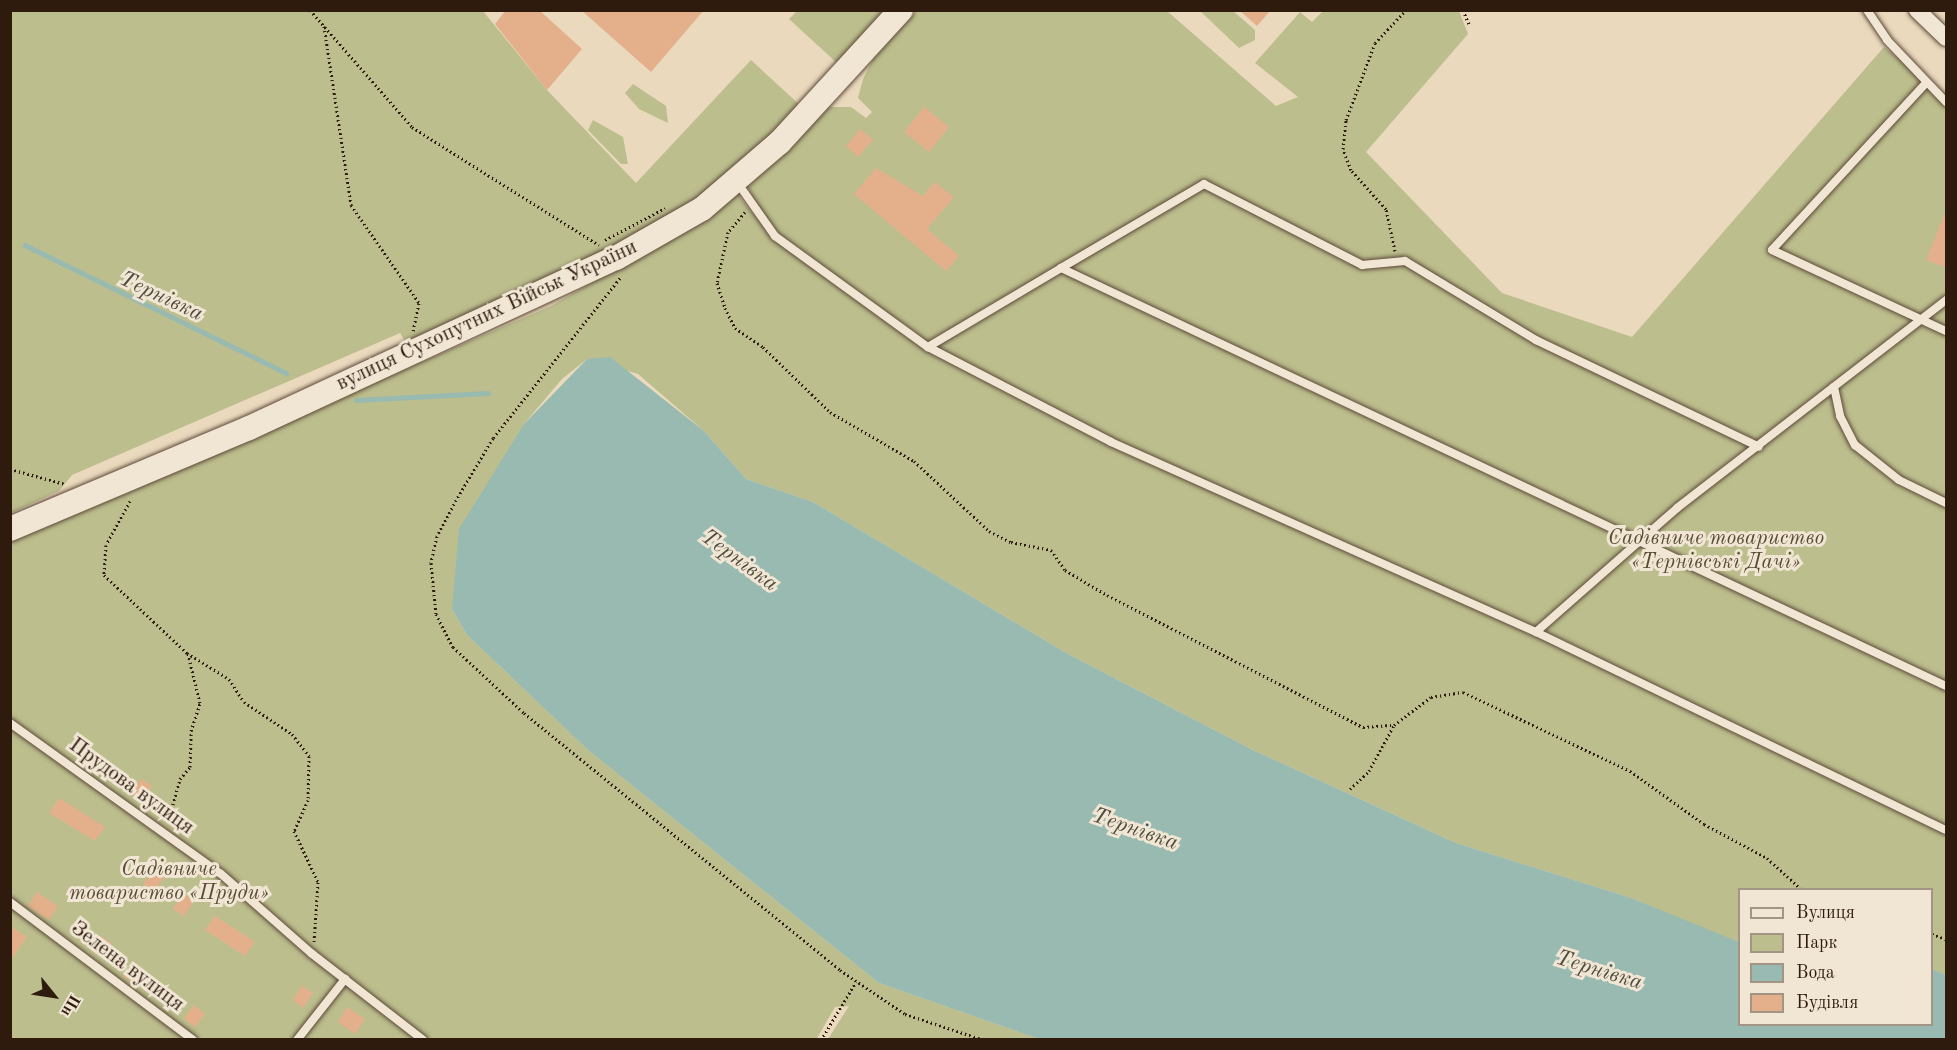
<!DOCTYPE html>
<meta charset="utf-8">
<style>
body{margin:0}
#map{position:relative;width:1957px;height:1050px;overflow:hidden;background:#ead9bd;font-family:"Old Standard TT",serif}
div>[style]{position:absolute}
.green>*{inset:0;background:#bcbe8d}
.water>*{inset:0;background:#98bab1}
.stream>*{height:4.5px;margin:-2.25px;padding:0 2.25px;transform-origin:2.25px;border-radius:2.25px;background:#98bab1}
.building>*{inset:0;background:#e3b08b}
.path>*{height:3px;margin-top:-1.5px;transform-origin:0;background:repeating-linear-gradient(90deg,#2f1b0e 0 1.5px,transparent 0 4.5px)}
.roads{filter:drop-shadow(0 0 2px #5e4a3a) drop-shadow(0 0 2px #5e4a3a)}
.lane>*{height:8px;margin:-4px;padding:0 4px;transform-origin:4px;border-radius:4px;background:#f1e6d4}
.street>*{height:16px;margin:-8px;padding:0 8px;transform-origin:8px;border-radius:8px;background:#f1e6d4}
.secondary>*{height:24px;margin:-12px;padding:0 12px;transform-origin:12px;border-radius:12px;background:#f1e6d4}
span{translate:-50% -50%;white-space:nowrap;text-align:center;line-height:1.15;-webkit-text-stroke:6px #f1e6d4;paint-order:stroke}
.street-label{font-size:21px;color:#2f1b0e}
.park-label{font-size:21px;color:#594c34;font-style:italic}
.water-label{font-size:22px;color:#4e4b3f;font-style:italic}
.frame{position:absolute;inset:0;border:12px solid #2f1b0e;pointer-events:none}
.legend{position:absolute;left:1738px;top:888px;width:195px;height:138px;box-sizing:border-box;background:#f1e6d4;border:2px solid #a39585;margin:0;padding:8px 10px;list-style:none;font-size:18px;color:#2f1b0e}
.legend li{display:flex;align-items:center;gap:12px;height:30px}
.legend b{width:30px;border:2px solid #a39585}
.north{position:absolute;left:24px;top:966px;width:60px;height:60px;-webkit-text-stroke:4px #f1e6d4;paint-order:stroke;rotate:120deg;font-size:16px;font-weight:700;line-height:24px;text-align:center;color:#2f1b0e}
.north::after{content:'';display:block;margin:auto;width:21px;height:27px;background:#2f1b0e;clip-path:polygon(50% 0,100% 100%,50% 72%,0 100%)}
</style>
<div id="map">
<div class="green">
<div style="clip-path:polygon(10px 11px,483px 11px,547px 90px,636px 183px,751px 60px,802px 107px,734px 177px,626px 243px,406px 343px,400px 333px,72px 475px,59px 491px,11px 513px)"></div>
<div style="clip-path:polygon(797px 11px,887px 11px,837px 63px,789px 19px)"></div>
<div style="clip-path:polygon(917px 11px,1167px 11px,1276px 106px,1298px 97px,1255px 63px,1300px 12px,1312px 22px,1323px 11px,1459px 11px,1468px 34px,1366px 152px,1502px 293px,1632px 337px,1884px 47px,1946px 96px,1946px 975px,1932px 969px,1932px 890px,1740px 890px,1739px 944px,1631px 898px,1456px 843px,1253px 750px,1068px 654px,813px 502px,746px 479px,704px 431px,638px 374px,587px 359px,562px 379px,524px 424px,452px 609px,467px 635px,588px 750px,879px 983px,1039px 1039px,828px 1039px,849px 1006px,835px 1007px,816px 1040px,11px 1039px,11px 541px,551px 306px,706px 218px,737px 194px,771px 236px,748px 187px,825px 107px,851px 107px,866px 118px,872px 112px,858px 98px,863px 79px,874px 57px)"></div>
<div style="clip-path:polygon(1200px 11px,1233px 11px,1255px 30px,1255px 40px,1239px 48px)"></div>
<div style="clip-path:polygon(633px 84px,666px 106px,668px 123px,639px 109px,625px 93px)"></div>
<div style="clip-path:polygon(593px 120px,623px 137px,628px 164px,621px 164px,588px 130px)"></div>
</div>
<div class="water">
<div style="clip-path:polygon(610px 357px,704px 431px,746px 479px,813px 502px,1068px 654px,1253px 750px,1456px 843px,1631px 898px,1739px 942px,1740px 1024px,1932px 1024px,1932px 969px,1946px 975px,1946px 1039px,1039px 1039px,879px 983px,588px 750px,467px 635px,452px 609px,459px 529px,524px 424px,587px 359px)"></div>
</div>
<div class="stream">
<div style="left:25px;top:245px;width:291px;rotate:26.1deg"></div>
<div style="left:356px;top:400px;width:132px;rotate:-3deg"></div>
</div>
<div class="building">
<div style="clip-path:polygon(506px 10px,539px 10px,582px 49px,547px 90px,495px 24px)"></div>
<div style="clip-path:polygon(581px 10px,704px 10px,651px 72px)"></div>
<div style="clip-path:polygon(1239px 10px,1271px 10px,1257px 26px)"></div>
<div style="clip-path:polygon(924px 107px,949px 127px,929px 152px,904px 132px)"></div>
<div style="clip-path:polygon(860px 129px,873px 140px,858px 157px,846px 146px)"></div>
<div style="clip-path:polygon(876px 168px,923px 196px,934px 182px,954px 197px,927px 229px,959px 256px,946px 271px,854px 194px)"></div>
<div style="clip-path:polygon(1946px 210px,1947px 210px,1947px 268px,1926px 260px)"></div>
<div style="clip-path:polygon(141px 779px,152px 786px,142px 801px,131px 793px)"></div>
<div style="clip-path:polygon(59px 798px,105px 827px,95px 841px,49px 813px)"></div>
<div style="clip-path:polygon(155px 867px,166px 875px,154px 891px,143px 884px)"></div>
<div style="clip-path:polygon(37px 892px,58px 906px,49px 920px,28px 906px)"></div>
<div style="clip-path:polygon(183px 894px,194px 901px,184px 916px,173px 909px)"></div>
<div style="clip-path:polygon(215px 916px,255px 942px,245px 956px,205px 930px)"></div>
<div style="clip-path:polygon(10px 926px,27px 937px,10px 961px)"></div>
<div style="clip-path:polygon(101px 936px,112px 944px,103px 958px,91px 951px)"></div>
<div style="clip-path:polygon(133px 962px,145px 970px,135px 984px,123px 976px)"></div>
<div style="clip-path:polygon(302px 986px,313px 993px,303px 1008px,293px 1000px)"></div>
<div style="clip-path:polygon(193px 1005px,205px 1014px,195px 1027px,184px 1019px)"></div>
<div style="clip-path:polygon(347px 1007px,365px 1019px,355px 1034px,338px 1022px)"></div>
</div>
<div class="path">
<div style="left:310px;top:10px;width:155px;rotate:48.9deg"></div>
<div style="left:412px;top:127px;width:221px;rotate:32.3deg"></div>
<div style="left:1463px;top:10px;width:15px;rotate:67deg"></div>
<div style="left:324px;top:26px;width:181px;rotate:81.4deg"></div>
<div style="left:351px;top:205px;width:119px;rotate:55.2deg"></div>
<div style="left:419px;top:303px;width:30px;rotate:102deg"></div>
<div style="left:745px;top:212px;width:26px;rotate:130deg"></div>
<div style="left:728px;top:232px;width:52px;rotate:102.2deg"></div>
<div style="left:717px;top:283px;width:26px;rotate:72deg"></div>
<div style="left:725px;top:308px;width:22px;rotate:63deg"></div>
<div style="left:735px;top:328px;width:34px;rotate:34deg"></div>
<div style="left:763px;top:347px;width:93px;rotate:44.1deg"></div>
<div style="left:830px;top:412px;width:97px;rotate:30.3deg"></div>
<div style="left:914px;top:461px;width:103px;rotate:43deg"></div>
<div style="left:989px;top:531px;width:25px;rotate:27deg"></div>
<div style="left:1011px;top:542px;width:41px;rotate:11.3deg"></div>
<div style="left:1051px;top:550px;width:24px;rotate:55deg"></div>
<div style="left:1065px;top:570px;width:49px;rotate:30.8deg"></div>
<div style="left:1107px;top:595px;width:288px;rotate:27.3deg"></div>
<div style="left:1363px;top:727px;width:31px;rotate:-4deg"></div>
<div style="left:605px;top:240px;width:68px;rotate:-28.1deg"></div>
<div style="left:1395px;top:251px;width:43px;rotate:-102.1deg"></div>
<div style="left:1386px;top:209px;width:52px;rotate:-131.9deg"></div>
<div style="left:1351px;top:170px;width:22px;rotate:-111deg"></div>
<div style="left:1343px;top:149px;width:29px;rotate:-84deg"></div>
<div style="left:1346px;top:120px;width:82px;rotate:-69.4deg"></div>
<div style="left:1375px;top:43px;width:45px;rotate:-46.8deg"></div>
<div style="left:620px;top:278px;width:204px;rotate:128.4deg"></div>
<div style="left:493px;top:438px;width:72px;rotate:120.8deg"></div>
<div style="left:456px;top:500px;width:41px;rotate:117.8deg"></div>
<div style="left:437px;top:536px;width:28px;rotate:103deg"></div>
<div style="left:431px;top:563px;width:51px;rotate:84.4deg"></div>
<div style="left:436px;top:614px;width:37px;rotate:63deg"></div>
<div style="left:453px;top:647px;width:97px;rotate:42.9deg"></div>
<div style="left:524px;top:713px;width:407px;rotate:39.1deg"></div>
<div style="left:840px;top:970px;width:78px;rotate:34.1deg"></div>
<div style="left:905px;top:1014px;width:83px;rotate:18.2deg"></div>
<div style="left:10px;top:469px;width:57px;rotate:15.3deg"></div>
<div style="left:130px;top:501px;width:50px;rotate:118.6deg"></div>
<div style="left:106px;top:545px;width:30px;rotate:94deg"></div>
<div style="left:104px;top:575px;width:114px;rotate:43.2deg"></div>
<div style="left:187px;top:653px;width:49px;rotate:31.8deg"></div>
<div style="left:229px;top:679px;width:27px;rotate:57deg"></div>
<div style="left:244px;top:702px;width:58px;rotate:33.7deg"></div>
<div style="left:292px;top:734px;width:28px;rotate:52deg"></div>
<div style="left:309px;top:756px;width:44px;rotate:91.3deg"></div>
<div style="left:308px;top:800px;width:34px;rotate:114deg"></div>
<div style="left:294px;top:831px;width:56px;rotate:64.8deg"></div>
<div style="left:318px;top:882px;width:61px;rotate:93.8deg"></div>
<div style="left:1350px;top:789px;width:26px;rotate:-43deg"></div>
<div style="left:1369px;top:771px;width:52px;rotate:-61.5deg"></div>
<div style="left:1394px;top:725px;width:46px;rotate:-37.1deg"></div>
<div style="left:1431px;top:697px;width:32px;rotate:-9deg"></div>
<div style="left:1463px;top:692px;width:185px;rotate:25.3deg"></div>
<div style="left:1630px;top:771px;width:91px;rotate:35.6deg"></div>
<div style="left:1704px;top:824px;width:72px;rotate:28.4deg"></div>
<div style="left:1767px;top:858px;width:47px;rotate:42.4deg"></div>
<div style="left:168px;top:822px;width:45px;rotate:-74.4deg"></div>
<div style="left:180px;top:779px;width:16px;rotate:-50deg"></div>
<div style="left:190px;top:767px;width:36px;rotate:-88deg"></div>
<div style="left:191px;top:731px;width:29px;rotate:-72deg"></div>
<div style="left:200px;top:703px;width:50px;rotate:-103.8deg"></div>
<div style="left:1932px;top:934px;width:15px;rotate:20deg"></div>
<div style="left:821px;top:1040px;width:68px;rotate:-58.9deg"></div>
</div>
<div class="roads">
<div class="lane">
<div style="left:1867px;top:10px;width:36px;rotate:56deg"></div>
<div style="left:1887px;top:40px;width:86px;rotate:46.4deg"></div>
<div style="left:1926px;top:83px;width:227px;rotate:132.7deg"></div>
<div style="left:1772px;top:250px;width:192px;rotate:25deg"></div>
<div style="left:737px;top:182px;width:66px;rotate:54.9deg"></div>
<div style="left:775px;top:236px;width:189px;rotate:36deg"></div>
<div style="left:928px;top:347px;width:206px;rotate:27.4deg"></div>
<div style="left:1111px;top:442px;width:466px;rotate:24.1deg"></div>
<div style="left:1536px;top:632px;width:455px;rotate:25.8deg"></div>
<div style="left:1061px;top:268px;width:166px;rotate:-30.4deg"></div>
<div style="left:1204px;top:184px;width:178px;rotate:27.1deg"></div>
<div style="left:1362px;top:265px;width:43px;rotate:-5.3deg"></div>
<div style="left:1405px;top:261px;width:153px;rotate:31.1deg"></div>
<div style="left:1536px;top:340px;width:247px;rotate:25.6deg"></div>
<div style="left:928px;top:347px;width:155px;rotate:-30.7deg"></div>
<div style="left:1061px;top:268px;width:979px;rotate:25.28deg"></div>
<div style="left:1834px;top:387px;width:30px;rotate:78deg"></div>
<div style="left:1840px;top:416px;width:33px;rotate:63deg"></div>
<div style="left:1855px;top:445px;width:56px;rotate:38.5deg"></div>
<div style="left:1899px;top:480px;width:52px;rotate:26.1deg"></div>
<div style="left:1536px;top:632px;width:188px;rotate:-41.3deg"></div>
<div style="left:1677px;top:508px;width:340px;rotate:-37.7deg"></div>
<div style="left:10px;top:723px;width:259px;rotate:35.6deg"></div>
<div style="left:221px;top:874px;width:120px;rotate:41.3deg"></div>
<div style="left:311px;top:953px;width:142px;rotate:37.8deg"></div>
<div style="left:10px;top:902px;width:229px;rotate:37deg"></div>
<div style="left:297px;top:1040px;width:78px;rotate:-51.8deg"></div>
</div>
<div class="street">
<div style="left:1917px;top:10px;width:40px;rotate:44deg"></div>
</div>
<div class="secondary">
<div style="left:10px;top:529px;width:259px;rotate:-22.9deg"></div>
<div style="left:249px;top:428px;width:404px;rotate:-24.9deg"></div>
<div style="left:616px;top:258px;width:99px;rotate:-29.7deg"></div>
<div style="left:702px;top:209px;width:103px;rotate:-40.7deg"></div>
<div style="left:780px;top:142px;width:179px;rotate:-47.5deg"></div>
</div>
</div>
<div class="street-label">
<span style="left:487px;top:316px;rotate:-25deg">вулиця Сухопутних Військ України</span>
<span style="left:131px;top:787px;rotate:36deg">Прудова вулиця</span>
<span style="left:127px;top:967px;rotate:37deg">Зелена вулиця</span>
</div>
<div class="park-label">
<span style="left:1716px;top:551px">Садівниче товариство<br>«Тернівські Дачі»</span>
<span style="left:169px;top:882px">Садівниче<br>товариство «Пруди»</span>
</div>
<div class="water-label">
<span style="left:161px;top:297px;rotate:25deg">Тернівка</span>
<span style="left:739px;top:561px;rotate:36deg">Тернівка</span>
<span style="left:1135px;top:830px;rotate:19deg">Тернівка</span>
<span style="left:1599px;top:971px;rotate:17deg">Тернівка</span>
</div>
<div class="frame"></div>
<ul class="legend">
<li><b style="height:8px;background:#f1e6d4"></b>Вулиця</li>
<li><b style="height:16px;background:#bcbe8d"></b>Парк</li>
<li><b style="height:16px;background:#98bab1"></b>Вода</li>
<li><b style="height:16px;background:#e3b08b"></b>Будівля</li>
</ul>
<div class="north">Пн</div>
</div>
